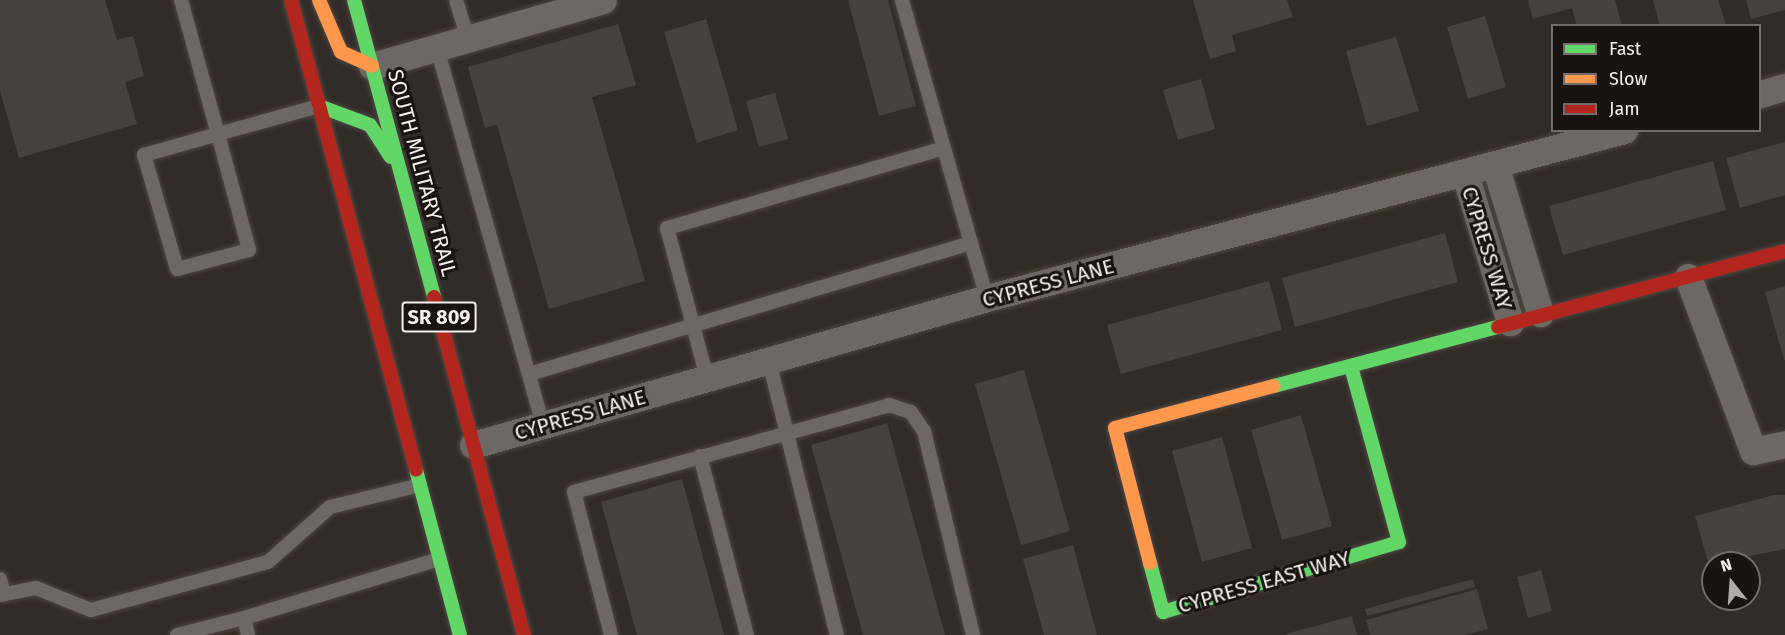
<!DOCTYPE html>
<style>
body{margin:0}
#map{position:relative;width:1785px;height:635px;overflow:hidden;background:#322c28;font-family:"Fira Sans",sans-serif}
div>[style]{position:absolute}
.building>*{inset:0;background:#474240}
.roads{filter:drop-shadow(0 0 2px #4d4744) drop-shadow(0 0 2px #4d4744)}
.lane>*{height:14px;margin:-7px;padding:0 7px;transform-origin:7px;border-radius:7px;background:#6d6864}
.street>*{height:27px;margin:-13.5px;padding:0 13.5px;transform-origin:13.5px;border-radius:13.5px;background:#6d6864}
.fast>*{height:14px;margin:-7px;padding:0 7px;transform-origin:7px;border-radius:7px;background:#63d668}
.slow>*{height:14px;margin:-7px;padding:0 7px;transform-origin:7px;border-radius:7px;background:#ff974d}
.jam>*{height:14px;margin:-7px;padding:0 7px;transform-origin:7px;border-radius:7px;background:#b3261e}
span{translate:-50% -50%;white-space:nowrap;text-align:center;line-height:1.15;-webkit-text-stroke:6px #191412;paint-order:stroke}
.shield-label span{padding:2px 4px;background:#191412;border:2px solid;border-radius:4px;-webkit-text-stroke-width:0}
.shield-label{font-size:20px;color:#f6f0ec;font-weight:700}
.street-label{font-size:21px;color:#f6f0ec}
.legend{position:absolute;left:1551px;top:24px;width:210px;height:108px;box-sizing:border-box;background:#191412;border:2px solid #716c69;margin:0;padding:8px 10px;list-style:none;font-size:18px;color:#f6f0ec}
.legend li{display:flex;align-items:center;gap:12px;height:30px}
.legend b{width:30px;border:2px solid #716c69}
.north{position:absolute;left:1701px;top:551px;width:60px;height:60px;box-sizing:border-box;background:#191412;border:2px solid #716c69;border-radius:50%;rotate:343deg;font-size:16px;font-weight:700;line-height:24px;text-align:center;color:#f6f0ec}
.north::after{content:'';display:block;margin:auto;width:21px;height:27px;background:#b1aba7;clip-path:polygon(50% 0,100% 100%,50% 72%,0 100%)}
</style>
<div id="map">
<div class="building">
<div style="clip-path:polygon(0 0,105px 0,117px 40px,133px 36px,144px 76px,125px 82px,137px 124px,19px 158px,0 91px)"></div>
<div style="clip-path:polygon(848px 0,888px 0,916px 106px,879px 116px)"></div>
<div style="clip-path:polygon(1193px 0,1287px 0,1293px 17px,1232px 35px,1236px 51px,1210px 59px)"></div>
<div style="clip-path:polygon(1528px 0,1615px 0,1622px 26px,1577px 26px,1572px 8px,1533px 19px)"></div>
<div style="clip-path:polygon(1653px 0,1718px 0,1726px 25px,1660px 26px)"></div>
<div style="clip-path:polygon(1746px 0,1785px 0,1785px 10px,1751px 19px)"></div>
<div style="clip-path:polygon(1485px 16px,1506px 87px,1468px 99px,1447px 27px)"></div>
<div style="clip-path:polygon(706px 19px,738px 130px,697px 143px,664px 32px)"></div>
<div style="clip-path:polygon(618px 24px,636px 85px,592px 97px,645px 281px,549px 309px,497px 125px,485px 128px,468px 67px)"></div>
<div style="clip-path:polygon(1396px 37px,1419px 111px,1367px 126px,1346px 51px)"></div>
<div style="clip-path:polygon(1201px 79px,1215px 129px,1178px 140px,1163px 90px)"></div>
<div style="clip-path:polygon(775px 93px,788px 139px,759px 147px,746px 101px)"></div>
<div style="clip-path:polygon(1785px 142px,1785px 195px,1740px 208px,1726px 158px)"></div>
<div style="clip-path:polygon(1713px 161px,1726px 210px,1563px 255px,1549px 206px)"></div>
<div style="clip-path:polygon(1445px 233px,1458px 282px,1295px 327px,1282px 278px)"></div>
<div style="clip-path:polygon(1269px 281px,1282px 330px,1121px 374px,1107px 325px)"></div>
<div style="clip-path:polygon(1785px 286px,1785px 360px,1784px 360px,1765px 292px)"></div>
<div style="clip-path:polygon(1024px 370px,1070px 531px,1021px 545px,975px 384px)"></div>
<div style="clip-path:polygon(1301px 415px,1332px 526px,1282px 540px,1251px 430px)"></div>
<div style="clip-path:polygon(887px 423px,945px 635px,863px 635px,811px 445px)"></div>
<div style="clip-path:polygon(1222px 437px,1252px 548px,1202px 562px,1172px 451px)"></div>
<div style="clip-path:polygon(682px 479px,724px 635px,637px 635px,601px 502px)"></div>
<div style="clip-path:polygon(1774px 495px,1785px 495px,1785px 549px,1713px 563px,1710px 569px,1695px 516px)"></div>
<div style="clip-path:polygon(1073px 545px,1097px 635px,1044px 635px,1023px 559px)"></div>
<div style="clip-path:polygon(1541px 570px,1552px 611px,1528px 618px,1517px 577px)"></div>
<div style="clip-path:polygon(1473px 579px,1475px 587px,1367px 616px,1365px 609px)"></div>
<div style="clip-path:polygon(1477px 589px,1488px 629px,1465px 635px,1370px 635px,1366px 620px)"></div>
<div style="clip-path:polygon(1352px 616px,1357px 635px,1286px 635px,1286px 634px)"></div>
</div>
<div class="roads">
<div class="lane">
<div style="left:181px;top:0;width:139px;rotate:74.6deg"></div>
<div style="left:218px;top:134px;width:120px;rotate:75deg"></div>
<div style="left:249px;top:250px;width:74px;rotate:165.2deg"></div>
<div style="left:177px;top:269px;width:119px;rotate:-106.1deg"></div>
<div style="left:144px;top:155px;width:77px;rotate:-15.8deg"></div>
<div style="left:218px;top:134px;width:105px;rotate:-15.5deg"></div>
<div style="left:456px;top:0;width:41px;rotate:72.9deg"></div>
<div style="left:437px;top:48px;width:392px;rotate:74.3deg"></div>
<div style="left:971px;top:243px;width:57px;rotate:73.8deg"></div>
<div style="left:769px;top:361px;width:282px;rotate:76.1deg"></div>
<div style="left:529px;top:374px;width:461px;rotate:-16.5deg"></div>
<div style="left:971px;top:243px;width:253px;rotate:-105.9deg"></div>
<div style="left:707px;top:378px;width:155px;rotate:-104.9deg"></div>
<div style="left:667px;top:228px;width:288px;rotate:-16.1deg"></div>
<div style="left:700px;top:456px;width:185px;rotate:75.3deg"></div>
<div style="left:0;top:579px;width:16px;rotate:75deg"></div>
<div style="left:0;top:595px;width:37px;rotate:-11deg"></div>
<div style="left:36px;top:588px;width:59px;rotate:21.8deg"></div>
<div style="left:91px;top:610px;width:183px;rotate:-15.2deg"></div>
<div style="left:268px;top:562px;width:83px;rotate:-41.6deg"></div>
<div style="left:330px;top:507px;width:93px;rotate:-13.7deg"></div>
<div style="left:177px;top:635px;width:69px;rotate:-14.2deg"></div>
<div style="left:248px;top:635px;width:17px;rotate:-103deg"></div>
<div style="left:244px;top:618px;width:205px;rotate:-16.8deg"></div>
<div style="left:611px;top:635px;width:148px;rotate:-104.5deg"></div>
<div style="left:574px;top:492px;width:327px;rotate:-15.4deg"></div>
<div style="left:889px;top:405px;width:23px;rotate:18deg"></div>
<div style="left:911px;top:412px;width:23px;rotate:56deg"></div>
<div style="left:924px;top:431px;width:210px;rotate:76.5deg"></div>
</div>
<div class="street">
<div style="left:372px;top:66px;width:240px;rotate:-15.9deg"></div>
<div style="left:1760px;top:94px;width:26px;rotate:-16deg"></div>
<div style="left:1495px;top:165px;width:155px;rotate:73.1deg"></div>
<div style="left:1465px;top:174px;width:155px;rotate:73.1deg"></div>
<div style="left:1688px;top:277px;width:186px;rotate:69.5deg"></div>
<div style="left:1753px;top:451px;width:33px;rotate:-12deg"></div>
<div style="left:473px;top:445px;width:535px;rotate:-15.96deg"></div>
<div style="left:987px;top:298px;width:659px;rotate:-14.77deg"></div>
</div>
<div class="fast">
<div style="left:354px;top:0;width:308px;rotate:74.9deg"></div>
<div style="left:319px;top:106px;width:54px;rotate:20.4deg"></div>
<div style="left:370px;top:125px;width:38px;rotate:57deg"></div>
<div style="left:1274px;top:386px;width:232px;rotate:-14.8deg"></div>
<div style="left:416px;top:470px;width:171px;rotate:75.1deg"></div>
<div style="left:1150px;top:563px;width:51px;rotate:75.1deg"></div>
<div style="left:1163px;top:612px;width:246px;rotate:-16.5deg"></div>
<div style="left:1399px;top:542px;width:182px;rotate:-105.3deg"></div>
</div>
<div class="slow">
<div style="left:319px;top:0;width:56px;rotate:67.1deg"></div>
<div style="left:341px;top:52px;width:34px;rotate:24deg"></div>
<div style="left:1150px;top:563px;width:139px;rotate:-104.5deg"></div>
<div style="left:1115px;top:428px;width:164px;rotate:-14.8deg"></div>
</div>
<div class="jam">
<div style="left:291px;top:0;width:486px;rotate:75.1deg"></div>
<div style="left:434px;top:297px;width:350px;rotate:75.1deg"></div>
<div style="left:1498px;top:327px;width:297px;rotate:-14.8deg"></div>
</div>
</div>
<div class="shield-label">
<span style="left:439px;top:317px">SR 809</span>
</div>
<div class="street-label">
<span style="left:422px;top:173px;rotate:75deg">SOUTH MILITARY TRAIL</span>
<span style="left:1487px;top:248px;rotate:73deg">CYPRESS WAY</span>
<span style="left:1048px;top:283px;rotate:-15deg">CYPRESS LANE</span>
<span style="left:580px;top:415px;rotate:-16deg">CYPRESS LANE</span>
<span style="left:1264px;top:582px;rotate:-16deg">CYPRESS EAST WAY</span>
</div>
<ul class="legend">
<li><b style="height:8px;background:#63d668"></b>Fast</li>
<li><b style="height:8px;background:#ff974d"></b>Slow</li>
<li><b style="height:8px;background:#b3261e"></b>Jam</li>
</ul>
<div class="north">N</div>
</div>
